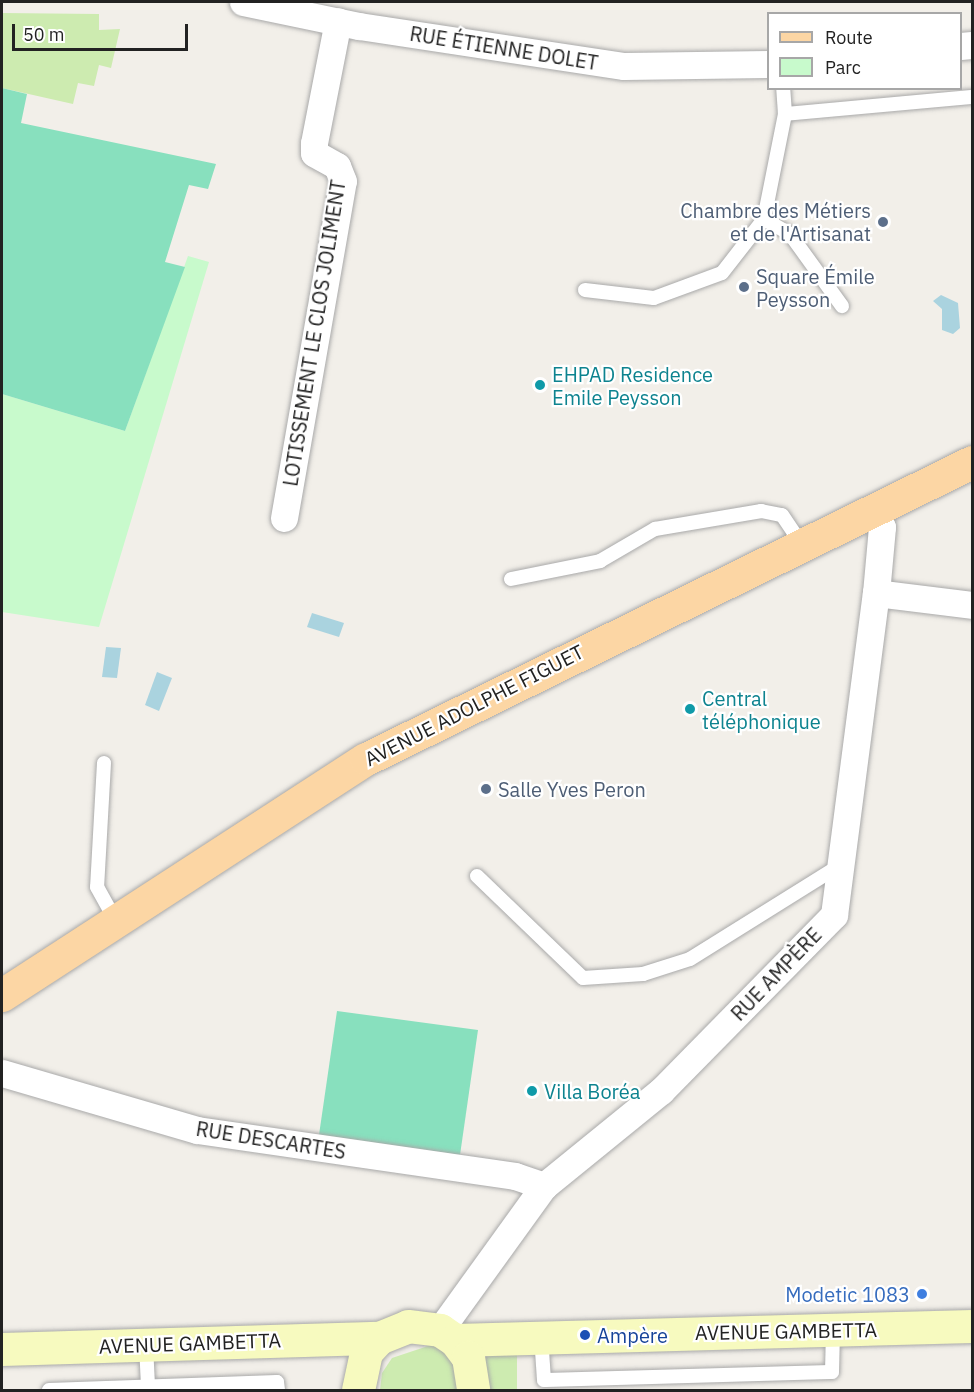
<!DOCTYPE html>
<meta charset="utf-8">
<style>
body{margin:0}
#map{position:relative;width:974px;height:1392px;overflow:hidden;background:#f2efe9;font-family:"IBM Plex Sans",sans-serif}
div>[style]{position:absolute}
.grass>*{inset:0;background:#cdebb0}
.park>*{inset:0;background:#c8facc}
.pitch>*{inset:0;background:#88e0be}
.water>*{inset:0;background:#aad3df}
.roads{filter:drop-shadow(0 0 2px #a9a9a9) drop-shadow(0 0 2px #a9a9a9)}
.lane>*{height:14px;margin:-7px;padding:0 7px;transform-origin:7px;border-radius:7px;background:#fff}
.street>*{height:27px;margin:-13.5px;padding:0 13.5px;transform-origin:13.5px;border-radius:13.5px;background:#fff}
.secondary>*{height:33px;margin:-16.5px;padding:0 16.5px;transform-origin:16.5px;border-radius:16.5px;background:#f7fabf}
.primary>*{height:33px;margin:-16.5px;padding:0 16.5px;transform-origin:16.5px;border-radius:16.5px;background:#fcd6a4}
.dots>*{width:16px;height:16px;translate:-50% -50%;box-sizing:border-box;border:3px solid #fff;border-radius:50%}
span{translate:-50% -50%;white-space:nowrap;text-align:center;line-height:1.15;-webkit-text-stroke:4.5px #fff;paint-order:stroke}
.street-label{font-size:20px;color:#222}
.service-label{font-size:20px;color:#4e5e75}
.right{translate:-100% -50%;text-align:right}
.left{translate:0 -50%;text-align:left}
.culture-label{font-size:20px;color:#0d838f}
.shop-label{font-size:20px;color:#366cbe}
.transit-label{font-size:20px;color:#164399}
.frame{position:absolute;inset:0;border:3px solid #222;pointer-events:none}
.legend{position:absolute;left:767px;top:12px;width:195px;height:78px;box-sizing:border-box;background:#fff;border:2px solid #a7a7a7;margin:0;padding:8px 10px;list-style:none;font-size:18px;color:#222}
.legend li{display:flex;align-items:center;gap:12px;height:30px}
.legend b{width:30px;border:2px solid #a7a7a7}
.scale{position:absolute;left:12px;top:24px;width:176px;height:27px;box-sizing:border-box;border:3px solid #222;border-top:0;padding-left:8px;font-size:18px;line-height:21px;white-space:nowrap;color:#222;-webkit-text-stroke:4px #fff;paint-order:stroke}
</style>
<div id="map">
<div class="grass">
<div style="clip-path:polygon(2px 13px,99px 14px,99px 30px,120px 29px,111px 68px,99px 65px,94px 86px,78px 83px,73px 104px,2px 88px)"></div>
<div style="clip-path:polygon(517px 1342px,517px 1390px,480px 1390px,481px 1346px)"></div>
<div style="clip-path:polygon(431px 1345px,452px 1353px,460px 1390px,380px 1390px,382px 1373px,392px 1358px)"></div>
</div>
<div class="park">
<div style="clip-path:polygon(188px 256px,209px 262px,99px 627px,2px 612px,2px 394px,125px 431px)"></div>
</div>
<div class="pitch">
<div style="clip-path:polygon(2px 88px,27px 94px,21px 123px,216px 164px,208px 189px,189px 185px,165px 262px,185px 267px,125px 431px,2px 394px)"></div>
<div style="clip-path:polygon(337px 1011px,478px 1030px,460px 1155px,319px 1135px)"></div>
</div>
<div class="water">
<div style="clip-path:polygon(941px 295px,958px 303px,960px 328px,953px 334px,942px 330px,942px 309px,933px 301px)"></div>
<div style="clip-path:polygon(312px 613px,344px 623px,339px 637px,307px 627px)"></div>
<div style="clip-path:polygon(106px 647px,121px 648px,117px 678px,102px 677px)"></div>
<div style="clip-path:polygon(157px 672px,172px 678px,159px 711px,145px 705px)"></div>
</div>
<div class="roads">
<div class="lane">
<div style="left:785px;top:114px;width:188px;rotate:-5.2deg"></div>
<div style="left:764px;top:219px;width:30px;rotate:30deg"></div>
<div style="left:790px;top:234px;width:89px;rotate:54.2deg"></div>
<div style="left:585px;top:290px;width:69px;rotate:6.6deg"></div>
<div style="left:654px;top:298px;width:72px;rotate:-20.2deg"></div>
<div style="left:722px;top:273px;width:68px;rotate:-52.1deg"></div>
<div style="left:764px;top:219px;width:107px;rotate:-78.7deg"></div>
<div style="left:785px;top:114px;width:26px;rotate:-94deg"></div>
<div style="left:511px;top:579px;width:91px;rotate:-11.4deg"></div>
<div style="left:600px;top:561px;width:64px;rotate:-30.2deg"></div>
<div style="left:655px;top:529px;width:108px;rotate:-9.6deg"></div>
<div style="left:761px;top:511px;width:21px;rotate:11deg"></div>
<div style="left:782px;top:515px;width:36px;rotate:56deg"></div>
<div style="left:104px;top:763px;width:124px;rotate:93.2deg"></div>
<div style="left:97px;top:887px;width:39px;rotate:61deg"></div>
<div style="left:477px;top:876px;width:147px;rotate:43.9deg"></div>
<div style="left:583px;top:978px;width:60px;rotate:-3.8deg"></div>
<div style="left:643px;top:974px;width:49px;rotate:-17.7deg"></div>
<div style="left:690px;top:959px;width:173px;rotate:-32deg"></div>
<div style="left:541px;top:1336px;width:44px;rotate:86.1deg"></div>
<div style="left:544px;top:1380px;width:288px;rotate:-1.6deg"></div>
<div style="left:832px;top:1372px;width:41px;rotate:-88.6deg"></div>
<div style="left:146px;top:1345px;width:41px;rotate:87.2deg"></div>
<div style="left:49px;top:1390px;width:228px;rotate:-2deg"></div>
<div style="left:277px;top:1382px;width:8px;rotate:83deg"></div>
</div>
<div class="street">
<div style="left:243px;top:2px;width:118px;rotate:11.7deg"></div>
<div style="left:359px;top:26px;width:268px;rotate:8.6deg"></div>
<div style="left:624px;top:66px;width:144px;rotate:-0.8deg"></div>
<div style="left:960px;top:46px;width:12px;rotate:-5deg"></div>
<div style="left:284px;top:518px;width:342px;rotate:-80.1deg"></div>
<div style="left:343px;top:181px;width:16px;rotate:-112deg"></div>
<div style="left:337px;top:166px;width:26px;rotate:-151deg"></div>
<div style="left:314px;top:153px;width:10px;rotate:-90deg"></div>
<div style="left:314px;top:143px;width:124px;rotate:-78.9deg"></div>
<div style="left:876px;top:593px;width:97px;rotate:7.1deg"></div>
<div style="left:2px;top:1073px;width:203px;rotate:16.3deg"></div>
<div style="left:197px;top:1130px;width:321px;rotate:8.2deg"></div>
<div style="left:515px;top:1176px;width:31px;rotate:19deg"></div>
<div style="left:440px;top:1330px;width:178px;rotate:-54.2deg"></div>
<div style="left:544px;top:1186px;width:151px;rotate:-39.1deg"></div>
<div style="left:661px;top:1091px;width:247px;rotate:-45.5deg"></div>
<div style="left:834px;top:915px;width:325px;rotate:-82.6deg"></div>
<div style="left:876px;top:593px;width:66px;rotate:-84.8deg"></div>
<div style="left:882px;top:527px;width:20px;rotate:-114deg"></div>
</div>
<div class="secondary">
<div style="left:455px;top:1340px;width:517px;rotate:-1.55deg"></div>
<div style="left:2px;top:1349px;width:377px;rotate:-1.7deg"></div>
<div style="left:358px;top:1390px;width:39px;rotate:-78deg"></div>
<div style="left:366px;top:1352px;width:19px;rotate:-47deg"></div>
<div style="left:379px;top:1338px;width:31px;rotate:-22deg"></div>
<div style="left:408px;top:1326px;width:32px;rotate:7deg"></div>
<div style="left:440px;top:1330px;width:18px;rotate:34deg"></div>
<div style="left:455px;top:1340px;width:21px;rotate:53deg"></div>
<div style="left:468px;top:1357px;width:33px;rotate:81deg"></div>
</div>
<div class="primary">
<div style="left:2px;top:995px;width:434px;rotate:-33deg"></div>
<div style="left:366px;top:759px;width:675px;rotate:-26.11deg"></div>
</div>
</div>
<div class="dots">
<div style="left:883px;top:222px;background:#5c6f8a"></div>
<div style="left:744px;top:287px;background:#5c6f8a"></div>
<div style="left:540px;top:385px;background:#0f9aa8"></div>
<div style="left:690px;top:709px;background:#0f9aa8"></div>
<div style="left:486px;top:789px;background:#5c6f8a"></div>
<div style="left:532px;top:1091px;background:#0f9aa8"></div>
<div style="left:922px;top:1294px;background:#3f7fe0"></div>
<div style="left:585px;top:1335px;background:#1a4fb4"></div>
</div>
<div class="street-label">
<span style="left:504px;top:48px;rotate:9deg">RUE ÉTIENNE DOLET</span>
<span style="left:314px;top:333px;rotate:-81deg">LOTISSEMENT LE CLOS JOLIMENT</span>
<span style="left:474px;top:705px;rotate:-27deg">AVENUE ADOLPHE FIGUET</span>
<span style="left:776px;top:974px;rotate:-46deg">RUE AMPÈRE</span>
<span style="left:271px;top:1140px;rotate:9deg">RUE DESCARTES</span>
<span style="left:786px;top:1331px;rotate:-1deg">AVENUE GAMBETTA</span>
<span style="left:190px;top:1343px;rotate:-2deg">AVENUE GAMBETTA</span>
</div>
<div class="service-label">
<span class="right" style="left:871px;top:222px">Chambre des Métiers<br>et de l'Artisanat</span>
<span class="left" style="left:756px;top:288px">Square Émile<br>Peysson</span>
<span class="left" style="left:498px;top:789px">Salle Yves Peron</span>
</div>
<div class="culture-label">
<span class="left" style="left:552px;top:386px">EHPAD Residence<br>Emile Peysson</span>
<span class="left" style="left:702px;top:710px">Central<br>téléphonique</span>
<span class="left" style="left:544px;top:1091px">Villa Boréa</span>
</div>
<div class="shop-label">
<span class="right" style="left:910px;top:1294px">Modetic 1083</span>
</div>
<div class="transit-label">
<span class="left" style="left:597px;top:1335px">Ampère</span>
</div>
<div class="frame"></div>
<ul class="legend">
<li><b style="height:8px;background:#fcd6a4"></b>Route</li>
<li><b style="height:16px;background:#c8facc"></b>Parc</li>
</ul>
<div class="scale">50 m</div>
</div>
